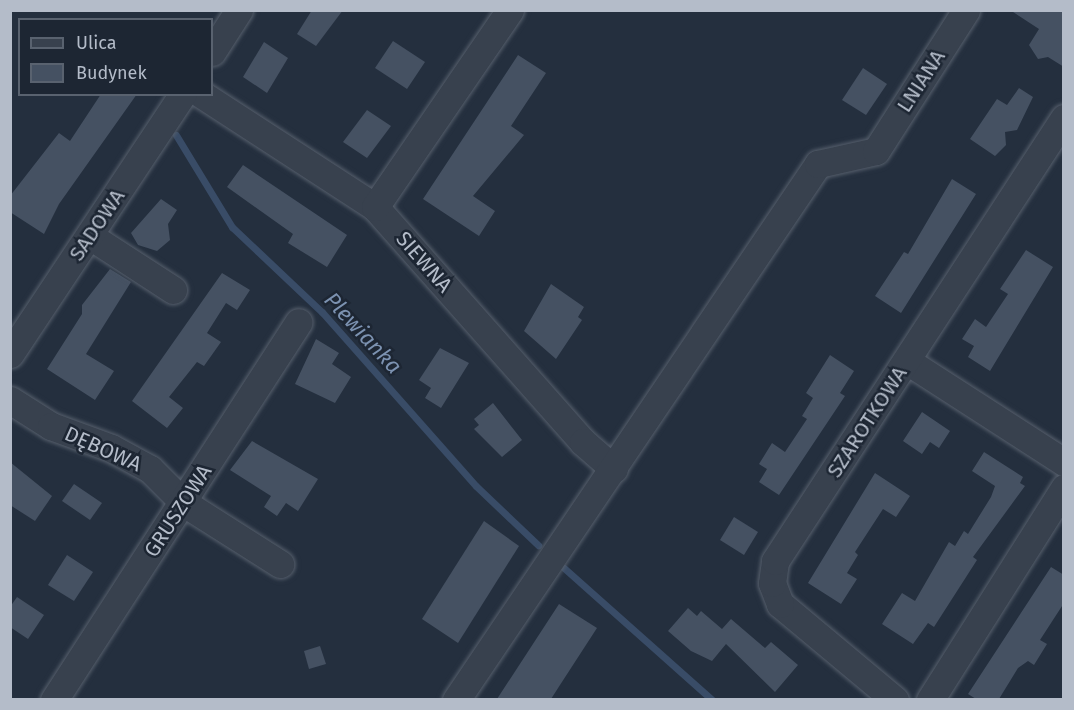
<!DOCTYPE html>
<meta charset="utf-8">
<style>
body{margin:0}
#map{position:relative;width:1074px;height:710px;overflow:hidden;background:#242f3e;font-family:"Fira Sans",sans-serif}
div>[style]{position:absolute}
.stream>*{height:7px;margin:-3.5px;padding:0 3.5px;transform-origin:3.5px;border-radius:3.5px;background:#394c67}
.building>*{inset:0;background:#455162}
.roads{filter:drop-shadow(0 0 2px #565f6c) drop-shadow(0 0 2px #565f6c)}
.minor>*{height:27px;margin:-13.5px;padding:0 13.5px;transform-origin:13.5px;border-radius:13.5px;background:#38414e}
span{translate:-50% -50%;white-space:nowrap;text-align:center;line-height:1.15;-webkit-text-stroke:5px #1d2633;paint-order:stroke}
.street-label{font-size:21px;color:#b4bcc9}
.water-label{font-size:22px;color:#7c92b1;font-style:italic}
.frame{position:absolute;inset:0;border:12px solid #b4bcc9;pointer-events:none}
.legend{position:absolute;left:18px;top:18px;width:195px;height:78px;box-sizing:border-box;background:#1d2633;border:2px solid #59626f;margin:0;padding:8px 10px;list-style:none;font-size:18px;color:#b4bcc9}
.legend li{display:flex;align-items:center;gap:12px;height:30px}
.legend b{width:30px;border:2px solid #59626f}
</style>
<div id="map">
<div class="stream">
<div style="left:176px;top:135px;width:108px;rotate:58.7deg"></div>
<div style="left:232px;top:227px;width:124px;rotate:43.4deg"></div>
<div style="left:322px;top:312px;width:232px;rotate:48.5deg"></div>
<div style="left:476px;top:486px;width:86px;rotate:43.6deg"></div>
<div style="left:564px;top:568px;width:198px;rotate:41.7deg"></div>
</div>
<div class="building">
<div style="clip-path:polygon(312px 10px,343px 10px,316px 46px,297px 34px)"></div>
<div style="clip-path:polygon(1010px 10px,1064px 10px,1064px 67px,1048px 57px,1038px 59px,1029px 45px,1039px 29px)"></div>
<div style="clip-path:polygon(393px 41px,425px 62px,407px 89px,375px 68px)"></div>
<div style="clip-path:polygon(264px 42px,288px 58px,267px 93px,243px 77px)"></div>
<div style="clip-path:polygon(518px 55px,546px 73px,511px 126px,524px 135px,473px 196px,495px 211px,479px 236px,423px 199px)"></div>
<div style="clip-path:polygon(863px 68px,887px 84px,866px 115px,842px 100px)"></div>
<div style="clip-path:polygon(1019px 88px,1033px 97px,1017px 130px,1005px 132px,1006px 145px,995px 156px,970px 139px,997px 99px,1007px 105px)"></div>
<div style="clip-path:polygon(101px 94px,137px 94px,59px 204px,44px 234px,10px 212px,10px 196px,59px 133px,70px 141px)"></div>
<div style="clip-path:polygon(367px 110px,391px 126px,367px 158px,343px 142px)"></div>
<div style="clip-path:polygon(243px 165px,347px 235px,327px 267px,288px 243px,293px 234px,227px 187px)"></div>
<div style="clip-path:polygon(952px 179px,976px 194px,901px 313px,875px 296px,904px 252px,908px 254px)"></div>
<div style="clip-path:polygon(161px 199px,177px 210px,168px 224px,170px 240px,157px 251px,138px 245px,131px 233px)"></div>
<div style="clip-path:polygon(1026px 250px,1053px 267px,990px 371px,968px 357px,974px 346px,962px 339px,975px 319px,986px 327px,1008px 294px,1000px 289px)"></div>
<div style="clip-path:polygon(110px 269px,131px 282px,86px 354px,114px 371px,95px 400px,47px 369px,82px 314px,82px 305px)"></div>
<div style="clip-path:polygon(222px 273px,250px 290px,237px 310px,226px 303px,207px 333px,221px 342px,204px 366px,197px 362px,169px 397px,183px 408px,167px 428px,132px 401px)"></div>
<div style="clip-path:polygon(551px 284px,584px 307px,578px 317px,582px 320px,556px 359px,524px 331px)"></div>
<div style="clip-path:polygon(316px 339px,339px 353px,332px 364px,351px 377px,335px 403px,295px 384px)"></div>
<div style="clip-path:polygon(440px 348px,469px 363px,441px 408px,425px 398px,431px 388px,419px 380px)"></div>
<div style="clip-path:polygon(830px 355px,854px 371px,840px 393px,845px 396px,779px 495px,759px 482px,767px 469px,759px 464px,772px 443px,785px 452px,807px 419px,802px 416px,813px 398px,806px 393px)"></div>
<div style="clip-path:polygon(493px 403px,522px 440px,502px 457px,474px 429px,479px 425px,474px 419px)"></div>
<div style="clip-path:polygon(922px 412px,950px 431px,939px 448px,930px 442px,922px 454px,903px 441px)"></div>
<div style="clip-path:polygon(252px 441px,318px 479px,298px 511px,286px 503px,277px 516px,264px 507px,271px 496px,230px 470px)"></div>
<div style="clip-path:polygon(984px 452px,1023px 477px,1020px 483px,1025px 486px,973px 557px,977px 560px,934px 627px,928px 623px,913px 644px,882px 624px,902px 593px,915px 601px,949px 542px,955px 546px,964px 531px,968px 534px,991px 497px,995px 486px,972px 471px)"></div>
<div style="clip-path:polygon(10px 462px,52px 496px,35px 521px,10px 505px)"></div>
<div style="clip-path:polygon(875px 473px,910px 496px,896px 517px,883px 509px,855px 552px,858px 555px,847px 573px,857px 579px,841px 604px,808px 583px)"></div>
<div style="clip-path:polygon(74px 484px,102px 503px,90px 520px,62px 501px)"></div>
<div style="clip-path:polygon(734px 517px,758px 532px,744px 555px,720px 540px)"></div>
<div style="clip-path:polygon(484px 521px,519px 546px,458px 643px,422px 619px)"></div>
<div style="clip-path:polygon(67px 555px,93px 572px,74px 601px,48px 585px)"></div>
<div style="clip-path:polygon(1051px 567px,1064px 575px,1064px 603px,1040px 640px,1047px 644px,1034px 665px,1028px 661px,1018px 668px,999px 699px,976px 699px,968px 694px)"></div>
<div style="clip-path:polygon(17px 597px,44px 615px,28px 639px,10px 627px,10px 607px)"></div>
<div style="clip-path:polygon(559px 604px,597px 628px,560px 685px,551px 699px,497px 699px)"></div>
<div style="clip-path:polygon(688px 608px,697px 616px,701px 611px,722px 629px,731px 619px,765px 648px,771px 642px,798px 665px,775px 692px,726px 644px,712px 661px,691px 651px,668px 631px)"></div>
<div style="clip-path:polygon(320px 646px,326px 664px,309px 669px,304px 651px)"></div>
</div>
<div class="roads">
<div class="minor">
<div style="left:212px;top:52px;width:50px;rotate:-57.3deg"></div>
<div style="left:201px;top:94px;width:207px;rotate:33deg"></div>
<div style="left:375px;top:207px;width:314px;rotate:48.5deg"></div>
<div style="left:583px;top:442px;width:41px;rotate:41.1deg"></div>
<div style="left:375px;top:207px;width:239px;rotate:-55.6deg"></div>
<div style="left:90px;top:236px;width:99px;rotate:33deg"></div>
<div style="left:10px;top:354px;width:312px;rotate:-56.4deg"></div>
<div style="left:907px;top:361px;width:187px;rotate:32.8deg"></div>
<div style="left:10px;top:400px;width:49px;rotate:32.4deg"></div>
<div style="left:51px;top:426px;width:64px;rotate:20.1deg"></div>
<div style="left:111px;top:448px;width:44px;rotate:28.3deg"></div>
<div style="left:150px;top:469px;width:48px;rotate:45deg"></div>
<div style="left:184px;top:503px;width:114px;rotate:32.4deg"></div>
<div style="left:54px;top:700px;width:450px;rotate:-57.1deg"></div>
<div style="left:456px;top:700px;width:647px;rotate:-55.97deg"></div>
<div style="left:818px;top:164px;width:59px;rotate:-12.6deg"></div>
<div style="left:876px;top:151px;width:167px;rotate:-57.4deg"></div>
<div style="left:895px;top:700px;width:150px;rotate:-140.1deg"></div>
<div style="left:780px;top:604px;width:22px;rotate:-111deg"></div>
<div style="left:772px;top:583px;width:22px;rotate:-82deg"></div>
<div style="left:775px;top:561px;width:529px;rotate:-56.88deg"></div>
<div style="left:930px;top:700px;width:251px;rotate:-57.7deg"></div>
</div>
</div>
<div class="street-label">
<span style="left:921px;top:81px;rotate:-57deg">LNIANA</span>
<span style="left:97px;top:225px;rotate:-56deg">SADOWA</span>
<span style="left:424px;top:262px;rotate:49deg">SIEWNA</span>
<span style="left:867px;top:422px;rotate:-57deg">SZAROTKOWA</span>
<span style="left:103px;top:449px;rotate:24deg">DĘBOWA</span>
<span style="left:178px;top:511px;rotate:-57deg">GRUSZOWA</span>
</div>
<div class="water-label">
<span style="left:363px;top:333px;rotate:47deg">Plewianka</span>
</div>
<div class="frame"></div>
<ul class="legend">
<li><b style="height:8px;background:#38414e"></b>Ulica</li>
<li><b style="height:16px;background:#455162"></b>Budynek</li>
</ul>
</div>
